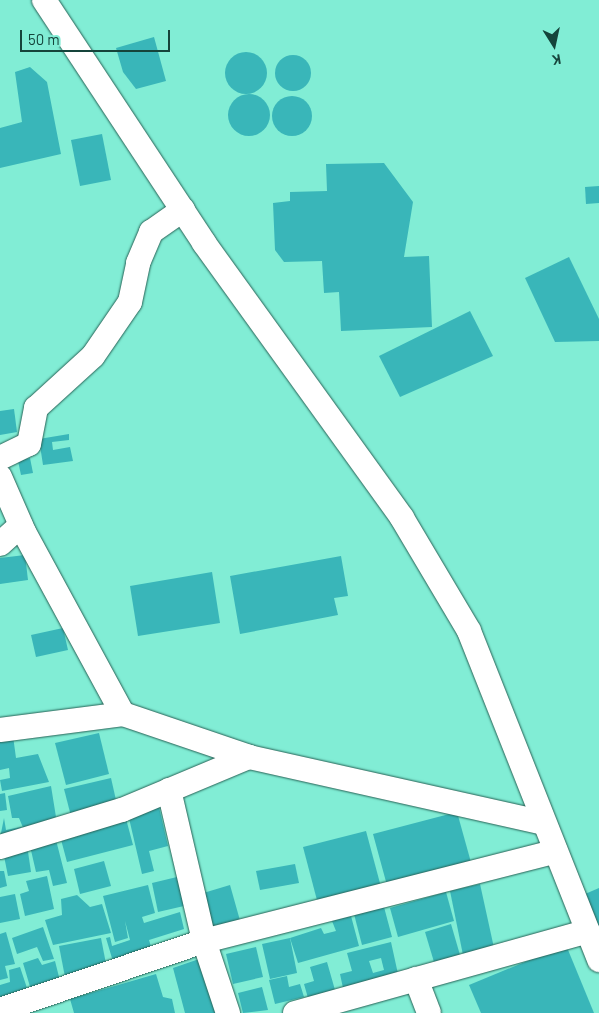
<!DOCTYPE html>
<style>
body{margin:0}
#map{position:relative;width:599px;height:1013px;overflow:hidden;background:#81edd5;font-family:Barlow,sans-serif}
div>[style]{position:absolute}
.building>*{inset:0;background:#39b6b9}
.round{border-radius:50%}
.roads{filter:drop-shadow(0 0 1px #276155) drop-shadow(0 0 1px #276155)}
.minor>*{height:24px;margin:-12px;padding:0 12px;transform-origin:12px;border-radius:12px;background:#fff}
span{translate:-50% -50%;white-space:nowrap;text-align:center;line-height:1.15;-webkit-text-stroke:5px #81edd5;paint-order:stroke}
.north{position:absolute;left:529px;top:20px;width:50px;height:50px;-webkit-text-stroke:4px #81edd5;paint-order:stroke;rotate:170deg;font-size:14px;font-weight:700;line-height:20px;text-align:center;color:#15443b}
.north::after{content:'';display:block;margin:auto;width:18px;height:22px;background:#15443b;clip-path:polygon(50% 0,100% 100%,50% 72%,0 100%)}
.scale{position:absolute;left:20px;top:30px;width:150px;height:22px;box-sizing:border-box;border:2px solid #15443b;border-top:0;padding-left:6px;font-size:15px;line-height:18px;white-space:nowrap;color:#15443b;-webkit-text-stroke:4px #81edd5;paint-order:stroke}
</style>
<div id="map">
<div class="building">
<div style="clip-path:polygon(154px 37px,166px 81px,136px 89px,123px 72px,116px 48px)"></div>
<div class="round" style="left:225px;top:52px;width:42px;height:42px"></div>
<div class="round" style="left:275px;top:55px;width:36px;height:36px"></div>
<div style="clip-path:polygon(30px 67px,47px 82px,61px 154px,0 168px,0 128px,22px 122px,15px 72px)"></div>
<div class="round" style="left:228px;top:94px;width:42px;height:42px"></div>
<div class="round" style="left:272px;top:96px;width:40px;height:40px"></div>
<div style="clip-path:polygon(102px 134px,111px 180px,80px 186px,71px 140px)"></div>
<div style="clip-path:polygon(384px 163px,413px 202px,404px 257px,429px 256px,432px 327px,341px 331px,339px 292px,324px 293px,322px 261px,284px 262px,275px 250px,273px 203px,290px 201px,290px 192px,327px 191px,326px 164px)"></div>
<div style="clip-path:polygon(599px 186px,599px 203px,586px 204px,585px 187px)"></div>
<div style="clip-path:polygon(569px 257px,599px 319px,599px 341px,555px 342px,525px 278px)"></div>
<div style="clip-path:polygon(470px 311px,493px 356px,400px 397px,379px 356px)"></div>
<div style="clip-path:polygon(14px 409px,17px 432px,0 435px,0 411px)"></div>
<div style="clip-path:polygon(69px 434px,69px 440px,52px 442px,53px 450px,70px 447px,73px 461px,43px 465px,39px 439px)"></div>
<div style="clip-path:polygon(30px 458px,33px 473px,21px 475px,18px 461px)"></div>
<div style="clip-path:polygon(25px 555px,28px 580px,0 584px,0 558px)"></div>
<div style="clip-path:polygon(341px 556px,348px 596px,334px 598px,338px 615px,240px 634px,230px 576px)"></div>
<div style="clip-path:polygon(212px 572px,220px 623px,138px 636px,130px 586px)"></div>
<div style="clip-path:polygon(63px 628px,68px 650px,36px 657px,31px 635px)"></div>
<div style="clip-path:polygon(99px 733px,109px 774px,66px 785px,55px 743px)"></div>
<div style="clip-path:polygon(13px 736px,16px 758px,38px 754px,49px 782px,2px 791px,0 780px,10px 778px,9px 768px,0 770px,0 739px)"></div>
<div style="clip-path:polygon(111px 778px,118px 809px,72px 820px,64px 789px)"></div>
<div style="clip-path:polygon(51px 786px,56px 817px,24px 830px,19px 818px,12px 818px,8px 796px)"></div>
<div style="clip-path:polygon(5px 793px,7px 810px,0 811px,0 794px)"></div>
<div style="clip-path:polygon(159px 807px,168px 846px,149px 851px,154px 871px,142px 874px,128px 814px)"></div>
<div style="clip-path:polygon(457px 812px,472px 866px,388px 889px,373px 834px)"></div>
<div style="clip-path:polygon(125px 815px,133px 845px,67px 862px,59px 832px)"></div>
<div style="clip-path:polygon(4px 818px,6px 830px,21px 827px,24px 835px,0 838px)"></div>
<div style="clip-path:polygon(366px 831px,381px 887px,318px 904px,303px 847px)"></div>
<div style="clip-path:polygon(56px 840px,67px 883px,53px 886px,49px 870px,36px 872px,30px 846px)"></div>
<div style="clip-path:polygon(27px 845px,31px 872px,8px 876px,3px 851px)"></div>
<div style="clip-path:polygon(104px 861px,111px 886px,80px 894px,74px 869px)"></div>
<div style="clip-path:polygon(295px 864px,299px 883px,260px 890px,256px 871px)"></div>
<div style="clip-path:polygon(0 871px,4px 871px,7px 886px,0 888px)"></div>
<div style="clip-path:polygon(47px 876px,54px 909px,25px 916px,20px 894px,29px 891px,26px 881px)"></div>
<div style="clip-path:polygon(177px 877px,184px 906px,158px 912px,152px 883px)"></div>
<div style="clip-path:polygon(480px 884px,494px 948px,463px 955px,450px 891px)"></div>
<div style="clip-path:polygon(148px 885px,155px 913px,142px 917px,144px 923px,180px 912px,184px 929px,149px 940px,153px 953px,114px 965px,106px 938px,110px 937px,112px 946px,130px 940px,125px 921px,128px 938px,115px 942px,103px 896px)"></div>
<div style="clip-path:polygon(230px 885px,241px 924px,211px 932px,200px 894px)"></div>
<div style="clip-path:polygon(599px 888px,599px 932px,585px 894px)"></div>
<div style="clip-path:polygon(446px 892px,454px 921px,398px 937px,390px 908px)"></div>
<div style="clip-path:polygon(15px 894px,20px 919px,0 923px,0 897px)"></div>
<div style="clip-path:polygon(77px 895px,90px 907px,102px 904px,111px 933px,53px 945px,45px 920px,62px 915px,61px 899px)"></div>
<div style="clip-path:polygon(384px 907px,392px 937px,362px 945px,354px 914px)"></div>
<div style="clip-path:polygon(351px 916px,359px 946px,298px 963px,290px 938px,321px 928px,324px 934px,336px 931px,332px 921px)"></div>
<div style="clip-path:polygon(451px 924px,460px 955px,434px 962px,425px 932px)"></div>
<div style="clip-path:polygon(43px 927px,54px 959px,43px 961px,37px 947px,17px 954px,12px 938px)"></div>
<div style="clip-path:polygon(6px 932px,15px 964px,5px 966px,8px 978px,0 980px,0 934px)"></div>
<div style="clip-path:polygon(101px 938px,107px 969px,65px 977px,59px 946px)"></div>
<div style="clip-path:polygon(290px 938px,297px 973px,270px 979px,262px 944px)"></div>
<div style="clip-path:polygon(evenodd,391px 942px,398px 974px,343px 988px,340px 974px,352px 971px,347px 953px,391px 942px,381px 958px,384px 970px,373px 973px,369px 961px,381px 958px)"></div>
<div style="clip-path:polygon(566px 945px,594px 1013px,481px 1013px,469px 985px)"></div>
<div style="clip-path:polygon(256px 947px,263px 977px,233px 984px,226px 954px)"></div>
<div style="clip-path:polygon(38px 958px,42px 965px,55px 961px,60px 981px,31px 990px,23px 963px)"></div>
<div style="clip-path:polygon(202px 958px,218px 1013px,185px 1013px,173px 968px)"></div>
<div style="clip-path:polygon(327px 962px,335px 990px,308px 998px,304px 984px,314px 981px,310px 967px)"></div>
<div style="clip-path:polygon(20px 967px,28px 991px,0 1001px,0 985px,10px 982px,9px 970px)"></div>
<div style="clip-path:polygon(156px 974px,163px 997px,172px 999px,175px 1013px,74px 1013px,70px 999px)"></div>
<div style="clip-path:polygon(287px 976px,289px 987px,300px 984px,304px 997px,275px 1004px,269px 980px)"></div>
<div style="clip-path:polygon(262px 987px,268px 1010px,243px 1013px,238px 993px)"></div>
</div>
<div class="roads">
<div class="minor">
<div style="left:44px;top:0;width:291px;rotate:56.6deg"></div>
<div style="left:204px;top:243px;width:339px;rotate:54.2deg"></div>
<div style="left:402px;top:518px;width:131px;rotate:59.3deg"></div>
<div style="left:469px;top:631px;width:354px;rotate:68.4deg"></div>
<div style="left:0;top:458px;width:32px;rotate:-26deg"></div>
<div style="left:29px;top:444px;width:37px;rotate:-79deg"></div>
<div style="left:36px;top:408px;width:77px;rotate:-42.4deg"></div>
<div style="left:93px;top:356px;width:65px;rotate:-55.6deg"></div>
<div style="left:130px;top:302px;width:40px;rotate:-78deg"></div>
<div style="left:138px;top:263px;width:34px;rotate:-67deg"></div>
<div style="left:151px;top:232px;width:39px;rotate:-35deg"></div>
<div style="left:0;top:477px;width:60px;rotate:66.4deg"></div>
<div style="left:24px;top:532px;width:207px;rotate:61.5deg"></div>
<div style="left:0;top:544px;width:28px;rotate:-42deg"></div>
<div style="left:0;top:730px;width:124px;rotate:-7.4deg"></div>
<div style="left:123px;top:714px;width:133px;rotate:18.8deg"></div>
<div style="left:249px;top:757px;width:302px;rotate:12.6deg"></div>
<div style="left:169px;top:790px;width:155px;rotate:76.9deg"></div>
<div style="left:204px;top:941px;width:76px;rotate:71.6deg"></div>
<div style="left:0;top:847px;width:127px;rotate:-16.9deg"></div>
<div style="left:122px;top:810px;width:138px;rotate:-22.7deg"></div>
<div style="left:416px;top:979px;width:36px;rotate:69deg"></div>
<div style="left:0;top:1010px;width:215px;rotate:-18.7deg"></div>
<div style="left:204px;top:941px;width:363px;rotate:-14.3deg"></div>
<div style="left:295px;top:1013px;width:304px;rotate:-15.6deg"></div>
</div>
</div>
<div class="north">K</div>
<div class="scale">50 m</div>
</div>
